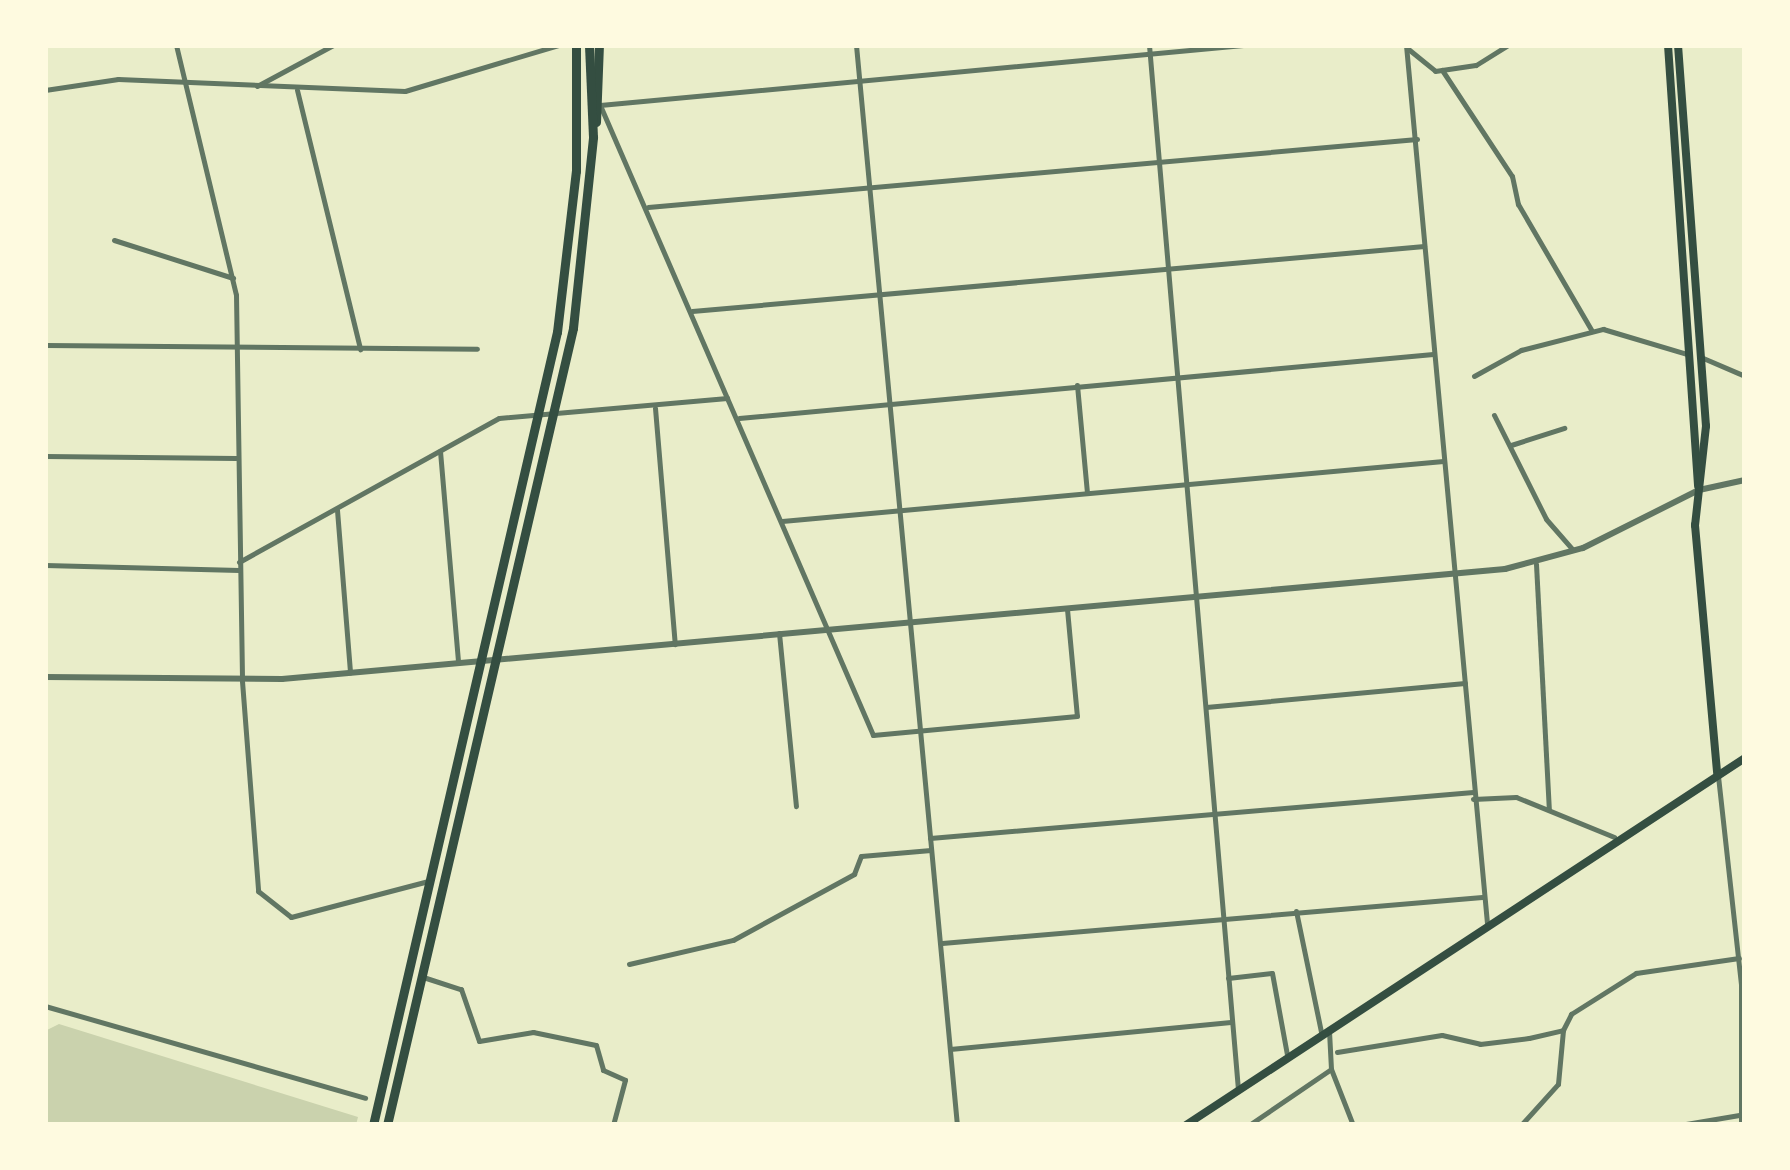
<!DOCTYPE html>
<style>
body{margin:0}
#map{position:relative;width:1790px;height:1170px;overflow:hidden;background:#e9edc9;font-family:"Roboto Condensed",sans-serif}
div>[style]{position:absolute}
.green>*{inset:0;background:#cad2ad}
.minor>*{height:5px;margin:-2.5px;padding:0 2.5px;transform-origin:2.5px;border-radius:2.5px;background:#617663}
.tertiary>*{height:6px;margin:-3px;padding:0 3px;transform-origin:3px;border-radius:3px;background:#617663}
.secondary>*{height:8px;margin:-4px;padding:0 4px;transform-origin:4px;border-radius:4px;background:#344e41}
.trunk>*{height:9px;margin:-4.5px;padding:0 4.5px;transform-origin:4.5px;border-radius:4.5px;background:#344e41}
span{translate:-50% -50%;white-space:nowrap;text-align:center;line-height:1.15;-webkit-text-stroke:10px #fefae0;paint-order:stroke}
.frame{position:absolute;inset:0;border:48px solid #fefae0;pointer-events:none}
</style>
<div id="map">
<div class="green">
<div style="clip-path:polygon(59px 1024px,358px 1117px,356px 1125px,45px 1125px,45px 1031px)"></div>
</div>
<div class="minor">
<div style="left:176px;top:45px;width:257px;rotate:76.5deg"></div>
<div style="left:236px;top:295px;width:386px;rotate:89.1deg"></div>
<div style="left:242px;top:681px;width:211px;rotate:85.6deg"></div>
<div style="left:258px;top:891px;width:42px;rotate:38.2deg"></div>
<div style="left:291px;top:917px;width:142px;rotate:-14.7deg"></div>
<div style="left:856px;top:45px;width:1085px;rotate:84.66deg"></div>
<div style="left:1149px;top:45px;width:1048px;rotate:85.13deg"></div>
<div style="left:1406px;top:45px;width:882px;rotate:84.73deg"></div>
<div style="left:1407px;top:48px;width:36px;rotate:39deg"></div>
<div style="left:1435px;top:71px;width:41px;rotate:-8.3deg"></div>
<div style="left:1476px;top:65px;width:38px;rotate:-32deg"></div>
<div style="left:1442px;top:70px;width:127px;rotate:56.6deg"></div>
<div style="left:1512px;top:176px;width:29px;rotate:78deg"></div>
<div style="left:1518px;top:204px;width:147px;rotate:59.8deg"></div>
<div style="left:257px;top:86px;width:86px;rotate:-28.3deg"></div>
<div style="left:45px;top:90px;width:74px;rotate:-8.6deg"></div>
<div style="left:118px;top:79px;width:287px;rotate:2.4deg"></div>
<div style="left:405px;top:91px;width:160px;rotate:-16.7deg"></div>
<div style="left:297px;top:90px;width:267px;rotate:76.3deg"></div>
<div style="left:648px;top:207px;width:772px;rotate:-5.05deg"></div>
<div style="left:114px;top:240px;width:125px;rotate:17.7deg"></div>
<div style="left:692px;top:311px;width:735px;rotate:-5.07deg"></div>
<div style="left:45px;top:345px;width:432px;rotate:0.5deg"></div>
<div style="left:1703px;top:358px;width:46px;rotate:23.2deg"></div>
<div style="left:1474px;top:376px;width:54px;rotate:-29deg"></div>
<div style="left:1521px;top:350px;width:85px;rotate:-14.4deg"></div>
<div style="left:1603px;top:329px;width:88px;rotate:16.6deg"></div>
<div style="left:1077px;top:385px;width:107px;rotate:84.7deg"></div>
<div style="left:655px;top:408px;width:237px;rotate:85.2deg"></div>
<div style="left:1494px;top:415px;width:116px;rotate:63.4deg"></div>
<div style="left:1546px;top:519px;width:41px;rotate:48.9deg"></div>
<div style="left:739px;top:418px;width:697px;rotate:-5.27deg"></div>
<div style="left:1511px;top:445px;width:56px;rotate:-17.8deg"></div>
<div style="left:440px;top:451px;width:212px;rotate:85.1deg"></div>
<div style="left:45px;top:456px;width:191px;rotate:0.6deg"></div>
<div style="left:337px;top:510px;width:163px;rotate:85.4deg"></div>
<div style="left:782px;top:521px;width:664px;rotate:-5.19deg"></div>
<div style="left:239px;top:562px;width:297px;rotate:-29deg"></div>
<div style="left:499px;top:418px;width:229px;rotate:-5deg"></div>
<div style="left:1536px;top:564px;width:246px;rotate:87deg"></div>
<div style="left:45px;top:565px;width:194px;rotate:1.5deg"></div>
<div style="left:1067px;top:609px;width:107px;rotate:84.7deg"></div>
<div style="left:1077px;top:716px;width:205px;rotate:174.7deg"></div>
<div style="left:873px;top:735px;width:687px;rotate:-113.43deg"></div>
<div style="left:600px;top:105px;width:646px;rotate:-5.33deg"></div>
<div style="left:779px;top:633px;width:174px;rotate:84.4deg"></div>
<div style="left:1206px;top:707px;width:260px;rotate:-5.3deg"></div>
<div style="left:1718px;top:776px;width:209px;rotate:83.7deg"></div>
<div style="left:1741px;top:984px;width:141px;rotate:90deg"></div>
<div style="left:1473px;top:799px;width:43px;rotate:-2.7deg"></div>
<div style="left:1516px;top:797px;width:106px;rotate:22.2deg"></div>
<div style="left:930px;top:838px;width:545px;rotate:-4.84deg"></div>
<div style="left:1296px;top:911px;width:124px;rotate:78.3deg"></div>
<div style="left:942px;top:943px;width:542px;rotate:-4.87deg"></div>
<div style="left:629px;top:964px;width:107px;rotate:-13deg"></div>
<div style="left:733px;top:940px;width:138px;rotate:-28.6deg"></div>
<div style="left:854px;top:874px;width:19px;rotate:-69deg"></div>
<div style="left:861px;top:856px;width:70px;rotate:-4.9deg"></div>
<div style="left:423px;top:977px;width:40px;rotate:18deg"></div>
<div style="left:461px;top:989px;width:55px;rotate:70.9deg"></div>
<div style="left:479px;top:1041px;width:55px;rotate:-9.5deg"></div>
<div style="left:533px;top:1032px;width:64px;rotate:11.7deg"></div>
<div style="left:596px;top:1045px;width:26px;rotate:74deg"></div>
<div style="left:603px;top:1070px;width:24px;rotate:24deg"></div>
<div style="left:625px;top:1080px;width:47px;rotate:104.9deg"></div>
<div style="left:1228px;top:978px;width:44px;rotate:-6.5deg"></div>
<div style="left:1272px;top:973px;width:83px;rotate:79.6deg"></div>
<div style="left:45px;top:1006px;width:333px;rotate:16deg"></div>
<div style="left:950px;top:1049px;width:282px;rotate:-5.5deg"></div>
<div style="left:1337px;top:1052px;width:106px;rotate:-9.2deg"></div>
<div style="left:1442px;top:1035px;width:39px;rotate:13deg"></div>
<div style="left:1480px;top:1044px;width:49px;rotate:-7deg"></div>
<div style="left:1529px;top:1038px;width:35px;rotate:-13deg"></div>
<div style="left:1563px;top:1030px;width:18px;rotate:-63deg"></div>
<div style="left:1571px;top:1014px;width:77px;rotate:-32.2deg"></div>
<div style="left:1636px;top:973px;width:104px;rotate:-8.3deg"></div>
<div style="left:1331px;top:1069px;width:60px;rotate:68.6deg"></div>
<div style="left:1249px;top:1125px;width:99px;rotate:-34.3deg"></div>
<div style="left:1331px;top:1069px;width:38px;rotate:-93deg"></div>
<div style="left:1521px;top:1125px;width:55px;rotate:-47.9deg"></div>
<div style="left:1558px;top:1084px;width:54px;rotate:-84.7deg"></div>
<div style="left:1680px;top:1125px;width:66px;rotate:-9.6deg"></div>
</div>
<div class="tertiary">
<div style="left:45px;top:677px;width:237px;rotate:0.5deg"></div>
<div style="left:282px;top:679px;width:1228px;rotate:-5.14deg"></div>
<div style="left:1505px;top:569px;width:81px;rotate:-15.1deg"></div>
<div style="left:1583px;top:548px;width:130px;rotate:-26.6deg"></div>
<div style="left:1699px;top:490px;width:47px;rotate:-12.3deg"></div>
</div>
<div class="secondary">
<div style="left:1668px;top:45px;width:442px;rotate:86.1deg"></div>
<div style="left:1678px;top:45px;width:382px;rotate:85.8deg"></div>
<div style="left:1706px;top:426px;width:100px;rotate:96.3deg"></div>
<div style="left:1695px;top:525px;width:249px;rotate:84.9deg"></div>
<div style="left:1186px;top:1125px;width:669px;rotate:-33.29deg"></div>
</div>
<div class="trunk">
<div style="left:596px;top:122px;width:77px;rotate:-87.8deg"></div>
<div style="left:373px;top:1125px;width:814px;rotate:-76.94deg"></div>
<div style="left:557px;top:332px;width:162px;rotate:-83.3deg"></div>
<div style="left:576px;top:171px;width:126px;rotate:-90deg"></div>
<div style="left:387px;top:1125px;width:818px;rotate:-76.86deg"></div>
<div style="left:573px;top:328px;width:192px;rotate:-84deg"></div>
<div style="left:593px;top:137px;width:92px;rotate:-92.5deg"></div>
</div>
<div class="frame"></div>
</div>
